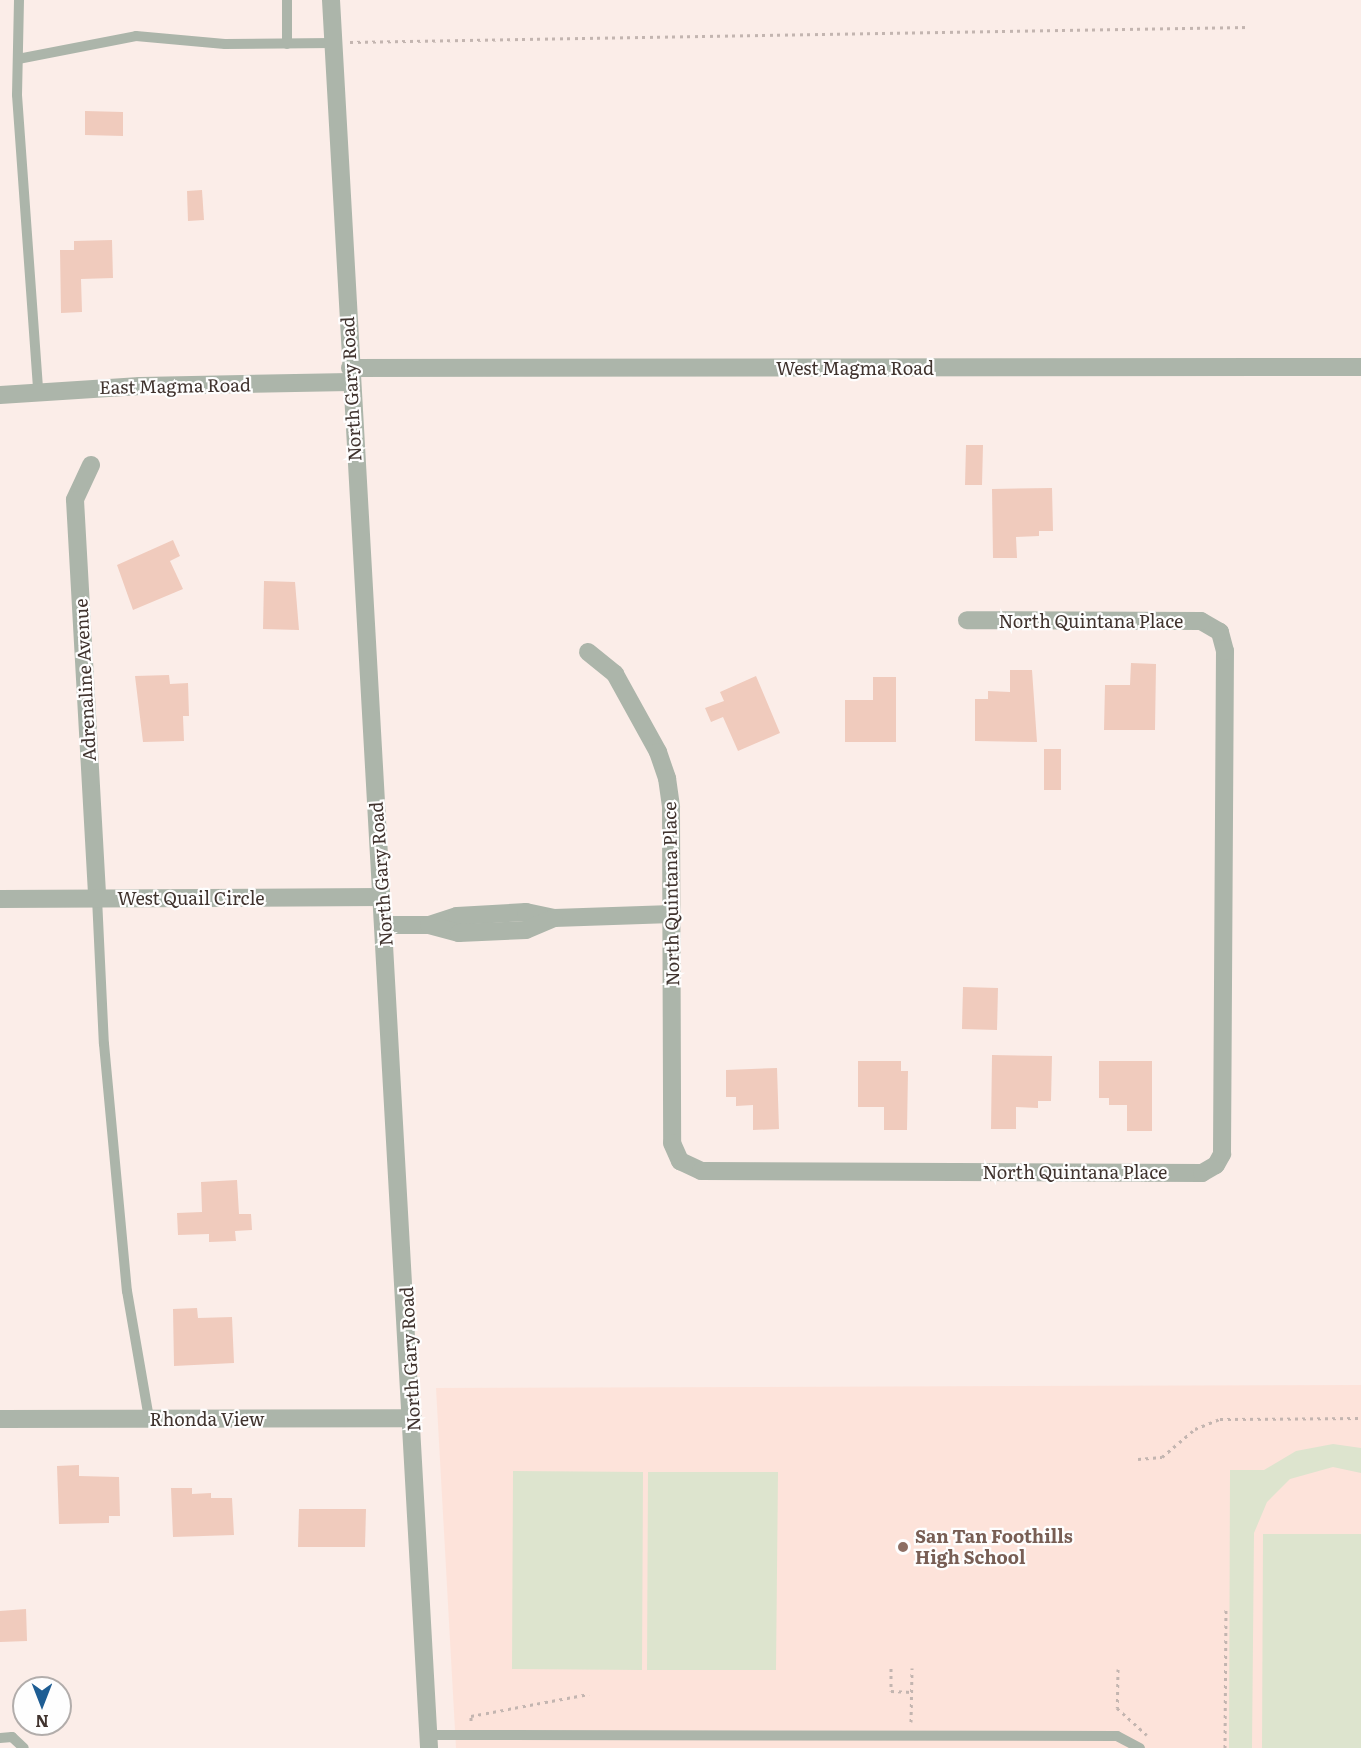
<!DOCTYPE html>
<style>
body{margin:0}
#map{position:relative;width:1361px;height:1748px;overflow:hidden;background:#fbede8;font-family:Literata,serif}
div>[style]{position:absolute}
.built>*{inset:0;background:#fde3da}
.green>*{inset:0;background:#dde4ce}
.building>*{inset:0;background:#f0cbbd}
.path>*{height:3px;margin-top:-1.5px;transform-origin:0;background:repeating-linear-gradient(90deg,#c3b5b0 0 3px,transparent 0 7.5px)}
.service>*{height:10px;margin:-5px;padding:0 5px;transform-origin:5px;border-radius:5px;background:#acb5aa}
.minor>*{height:18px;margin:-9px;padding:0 9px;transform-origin:9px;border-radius:9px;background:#acb5aa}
.tertiary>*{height:18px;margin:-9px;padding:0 9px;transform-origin:9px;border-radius:9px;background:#acb5aa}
.dots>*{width:16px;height:16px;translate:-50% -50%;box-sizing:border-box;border:3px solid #fefefe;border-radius:50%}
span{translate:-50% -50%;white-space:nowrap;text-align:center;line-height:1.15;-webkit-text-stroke:4.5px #fefefe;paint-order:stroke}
.street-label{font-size:18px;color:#40332e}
.education-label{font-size:18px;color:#785e54;font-weight:700}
.left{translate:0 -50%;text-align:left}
.north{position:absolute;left:12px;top:1676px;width:60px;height:60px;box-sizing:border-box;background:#fefefe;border:2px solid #b2adab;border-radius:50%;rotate:180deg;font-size:16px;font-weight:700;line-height:24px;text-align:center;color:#40332e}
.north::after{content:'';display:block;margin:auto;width:21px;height:27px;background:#1e5d93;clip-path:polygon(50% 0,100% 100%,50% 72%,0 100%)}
</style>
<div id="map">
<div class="built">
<div style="clip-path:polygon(1361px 1385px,1361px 1748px,456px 1748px,436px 1388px)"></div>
</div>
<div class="green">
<div style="clip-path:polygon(1333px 1444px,1361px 1448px,1361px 1473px,1333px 1467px,1290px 1479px,1267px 1502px,1254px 1533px,1252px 1748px,1229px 1748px,1230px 1470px,1264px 1470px,1296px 1451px)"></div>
<div style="clip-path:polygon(513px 1471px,643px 1472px,642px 1670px,512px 1669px)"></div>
<div style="clip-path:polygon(648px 1472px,778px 1472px,776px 1670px,647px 1670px)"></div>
<div style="clip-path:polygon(1263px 1534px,1361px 1534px,1361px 1748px,1262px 1748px)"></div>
</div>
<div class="building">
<div style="clip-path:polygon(85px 111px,123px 112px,123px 136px,85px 135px)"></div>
<div style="clip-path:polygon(202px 190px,204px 220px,188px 221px,187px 191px)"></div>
<div style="clip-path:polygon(112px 240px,113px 278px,81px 279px,82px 312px,61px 313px,60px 250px,74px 250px,74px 241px)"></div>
<div style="clip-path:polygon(966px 445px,983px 445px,982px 485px,965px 485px)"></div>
<div style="clip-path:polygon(1052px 488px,1053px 531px,1039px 531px,1039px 536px,1016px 537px,1017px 558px,993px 558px,992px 489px)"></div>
<div style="clip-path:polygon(173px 540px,180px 556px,170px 561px,183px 589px,133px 610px,117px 565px)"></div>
<div style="clip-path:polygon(264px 581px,295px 582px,299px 630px,263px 629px)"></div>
<div style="clip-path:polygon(1131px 663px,1156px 664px,1155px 730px,1104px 730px,1105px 685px,1130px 685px)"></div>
<div style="clip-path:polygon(1010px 670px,1032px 670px,1037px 742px,975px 741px,975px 699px,988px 699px,988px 691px,1010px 692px)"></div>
<div style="clip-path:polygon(169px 675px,170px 684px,188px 683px,189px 716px,183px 716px,184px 741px,143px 742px,135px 676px)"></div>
<div style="clip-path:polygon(756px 676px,780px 733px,738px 751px,723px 717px,711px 722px,705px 708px,724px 701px,720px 692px)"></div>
<div style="clip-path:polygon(873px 677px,896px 677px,896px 742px,845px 742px,845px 700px,873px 700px)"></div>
<div style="clip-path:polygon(1044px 749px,1061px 749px,1061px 790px,1044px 790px)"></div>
<div style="clip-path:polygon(963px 987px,998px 988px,997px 1030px,962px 1029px)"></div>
<div style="clip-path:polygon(992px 1055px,1052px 1056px,1051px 1101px,1038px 1101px,1038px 1108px,1016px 1107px,1016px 1129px,991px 1129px)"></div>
<div style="clip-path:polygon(858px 1061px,901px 1061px,901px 1071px,908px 1071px,907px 1130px,884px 1130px,884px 1107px,858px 1107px)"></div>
<div style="clip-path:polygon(1099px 1061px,1152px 1061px,1152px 1131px,1127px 1131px,1127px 1105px,1109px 1105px,1109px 1098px,1099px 1098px)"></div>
<div style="clip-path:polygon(777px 1068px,779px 1129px,753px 1130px,753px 1105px,736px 1106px,736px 1097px,726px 1097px,726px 1070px)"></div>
<div style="clip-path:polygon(237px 1180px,239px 1214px,251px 1214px,252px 1230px,235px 1231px,236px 1241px,209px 1242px,209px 1234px,178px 1235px,177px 1213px,202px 1212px,201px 1182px)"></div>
<div style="clip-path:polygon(197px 1308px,198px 1318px,232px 1317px,234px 1363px,174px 1366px,173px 1309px)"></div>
<div style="clip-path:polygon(79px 1465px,79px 1476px,119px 1477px,120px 1516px,109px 1516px,109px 1523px,59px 1524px,57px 1466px)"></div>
<div style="clip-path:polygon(171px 1488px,192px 1488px,192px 1494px,211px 1493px,211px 1498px,232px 1498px,234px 1535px,173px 1537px)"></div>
<div style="clip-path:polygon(299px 1509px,366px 1509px,365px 1547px,298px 1547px)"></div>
<div style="clip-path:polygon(26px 1609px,27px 1641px,0 1642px,0 1611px)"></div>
</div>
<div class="path">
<div style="left:350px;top:42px;width:898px;rotate:-0.96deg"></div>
<div style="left:1138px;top:1459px;width:24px;rotate:-5deg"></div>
<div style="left:1162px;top:1457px;width:43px;rotate:-40.3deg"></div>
<div style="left:1195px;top:1429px;width:27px;rotate:-22deg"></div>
<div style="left:1220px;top:1419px;width:141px;rotate:-0.4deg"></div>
<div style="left:891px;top:1668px;width:23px;rotate:90deg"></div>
<div style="left:891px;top:1691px;width:21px;rotate:3deg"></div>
<div style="left:1118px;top:1669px;width:39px;rotate:91deg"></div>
<div style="left:1117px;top:1708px;width:40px;rotate:42deg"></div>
<div style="left:471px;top:1721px;width:5px;rotate:-90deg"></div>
<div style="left:471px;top:1716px;width:120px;rotate:-10.6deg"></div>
<div style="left:911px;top:1722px;width:54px;rotate:-88.9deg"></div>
<div style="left:1225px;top:1748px;width:140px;rotate:-89.6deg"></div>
</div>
<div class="service">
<div style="left:19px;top:0;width:95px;rotate:91.2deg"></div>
<div style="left:17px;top:95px;width:297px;rotate:85.9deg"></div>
<div style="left:287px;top:44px;width:44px;rotate:-90deg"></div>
<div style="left:18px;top:59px;width:120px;rotate:-11deg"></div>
<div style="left:136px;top:36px;width:89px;rotate:5.1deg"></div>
<div style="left:225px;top:44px;width:108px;rotate:-0.5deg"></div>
<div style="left:97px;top:898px;width:146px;rotate:87.3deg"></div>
<div style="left:104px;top:1044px;width:248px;rotate:84.7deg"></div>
<div style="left:127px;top:1291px;width:130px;rotate:80.2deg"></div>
<div style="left:428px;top:1735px;width:689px;rotate:0.08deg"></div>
<div style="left:1117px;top:1736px;width:26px;rotate:28deg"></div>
<div style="left:0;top:1738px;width:12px;rotate:-5deg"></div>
<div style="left:12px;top:1737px;width:16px;rotate:43deg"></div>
</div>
<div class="minor">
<div style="left:350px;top:368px;width:1011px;rotate:-0.06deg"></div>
<div style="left:91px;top:465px;width:38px;rotate:115deg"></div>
<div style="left:75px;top:500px;width:399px;rotate:86.8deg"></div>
<div style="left:588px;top:652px;width:35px;rotate:39deg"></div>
<div style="left:615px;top:674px;width:89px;rotate:61.1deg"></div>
<div style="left:658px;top:752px;width:28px;rotate:71deg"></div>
<div style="left:667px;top:778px;width:30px;rotate:82deg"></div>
<div style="left:671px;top:808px;width:335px;rotate:89.8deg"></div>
<div style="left:672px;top:1143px;width:20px;rotate:66deg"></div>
<div style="left:680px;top:1161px;width:23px;rotate:25deg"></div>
<div style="left:701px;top:1171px;width:501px;rotate:0.23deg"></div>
<div style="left:1202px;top:1173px;width:16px;rotate:-30deg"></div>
<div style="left:1216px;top:1165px;width:13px;rotate:-61deg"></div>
<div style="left:1222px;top:1154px;width:503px;rotate:-89.66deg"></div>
<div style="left:1225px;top:651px;width:20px;rotate:-105deg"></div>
<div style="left:1220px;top:632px;width:22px;rotate:-150deg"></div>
<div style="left:1201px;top:621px;width:234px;rotate:-179.8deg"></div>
<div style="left:0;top:899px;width:382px;rotate:-0.3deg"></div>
<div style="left:384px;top:925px;width:45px"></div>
<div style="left:429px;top:925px;width:29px;rotate:-18deg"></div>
<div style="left:457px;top:916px;width:69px;rotate:-3.3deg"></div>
<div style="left:526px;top:912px;width:29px;rotate:12deg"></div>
<div style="left:554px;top:918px;width:118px;rotate:-1.9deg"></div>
<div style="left:429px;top:925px;width:31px;rotate:15deg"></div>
<div style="left:459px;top:933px;width:67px;rotate:-2.6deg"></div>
<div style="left:526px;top:930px;width:30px;rotate:-23deg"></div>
<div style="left:0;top:1419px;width:413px;rotate:-0.1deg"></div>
</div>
<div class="tertiary">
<div style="left:331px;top:0;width:1751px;rotate:86.79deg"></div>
<div style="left:0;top:395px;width:140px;rotate:-3.7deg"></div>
<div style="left:140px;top:386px;width:210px;rotate:-1.1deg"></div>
</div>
<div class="dots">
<div style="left:903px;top:1547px;background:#8d6e63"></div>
</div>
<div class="street-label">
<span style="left:855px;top:368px">West Magma Road</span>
<span style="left:175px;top:386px;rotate:-1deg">East Magma Road</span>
<span style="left:351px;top:389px;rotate:-93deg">North Gary Road</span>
<span style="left:1091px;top:621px">North Quintana Place</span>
<span style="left:85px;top:680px;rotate:-93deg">Adrenaline Avenue</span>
<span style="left:381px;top:874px;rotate:-94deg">North Gary Road</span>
<span style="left:671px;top:894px;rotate:-91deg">North Quintana Place</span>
<span style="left:191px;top:898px">West Quail Circle</span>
<span style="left:1075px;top:1172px">North Quintana Place</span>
<span style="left:410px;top:1359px;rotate:-93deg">North Gary Road</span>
<span style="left:207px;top:1419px">Rhonda View</span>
</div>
<div class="education-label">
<span class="left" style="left:915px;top:1547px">San Tan Foothills<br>High School</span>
</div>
<div class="north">N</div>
</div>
